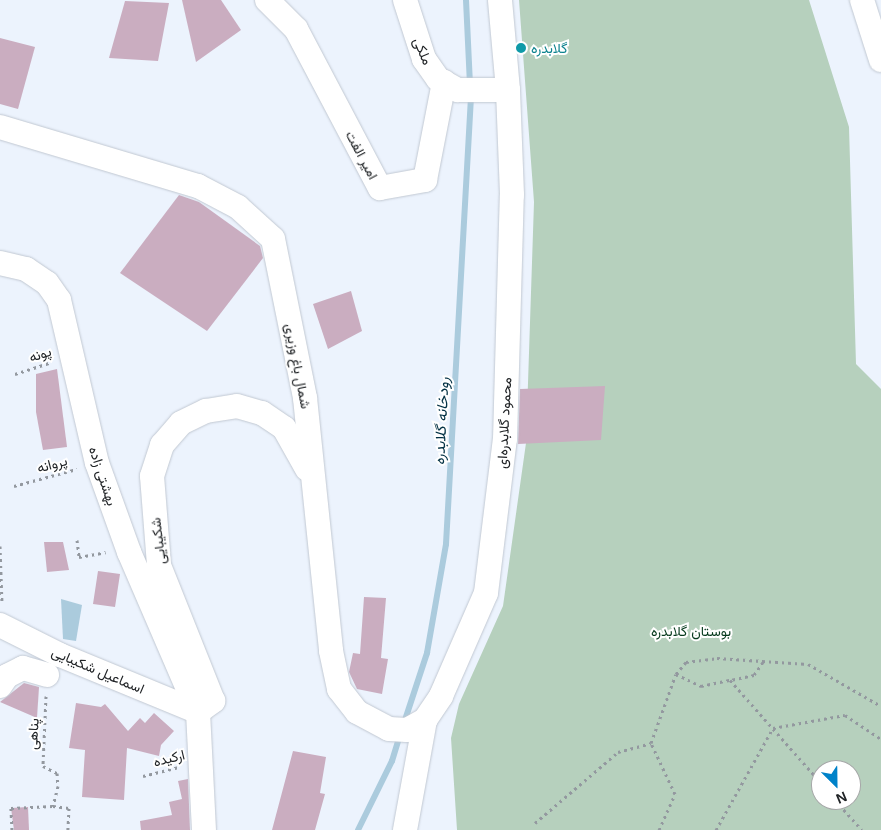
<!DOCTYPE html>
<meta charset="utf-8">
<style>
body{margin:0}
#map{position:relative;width:881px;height:830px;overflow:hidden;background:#ecf3fd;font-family:Arial,Vazirmatn,sans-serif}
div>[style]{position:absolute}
.green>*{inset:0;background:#b6d0bd}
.water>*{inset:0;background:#abcbdd}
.stream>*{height:6px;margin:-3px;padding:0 3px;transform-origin:3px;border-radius:3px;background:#abcbdd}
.building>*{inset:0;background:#caadc0}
.path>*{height:3px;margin-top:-1.5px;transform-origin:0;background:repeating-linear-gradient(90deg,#93989f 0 2.5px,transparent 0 6.5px)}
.roads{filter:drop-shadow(0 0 1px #c1c8d2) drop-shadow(0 0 1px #c1c8d2)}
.minor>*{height:24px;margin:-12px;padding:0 12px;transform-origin:12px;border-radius:12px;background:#fff}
.dots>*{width:14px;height:14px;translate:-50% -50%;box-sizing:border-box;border:2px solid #fff;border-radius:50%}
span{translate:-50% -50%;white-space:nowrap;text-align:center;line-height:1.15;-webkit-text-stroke:4px #fff;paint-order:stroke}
.culture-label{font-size:14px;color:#0d838f}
.left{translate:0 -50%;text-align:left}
.street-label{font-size:14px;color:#202326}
.park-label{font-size:14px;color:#063a1d}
.water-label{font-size:15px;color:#033144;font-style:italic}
.north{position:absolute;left:811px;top:760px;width:50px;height:50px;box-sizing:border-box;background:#fff;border:1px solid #a6a7a8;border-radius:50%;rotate:157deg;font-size:14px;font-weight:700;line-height:20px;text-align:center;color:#202326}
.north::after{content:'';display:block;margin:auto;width:18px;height:22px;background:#0082c9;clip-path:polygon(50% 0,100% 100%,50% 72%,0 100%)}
</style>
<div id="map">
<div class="green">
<div style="clip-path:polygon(evenodd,519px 0,809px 0,849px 127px,856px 364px,881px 389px,881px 830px,457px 830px,451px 738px,459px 704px,503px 606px,526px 443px,534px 202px,519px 0,821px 770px,851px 770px,851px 800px,821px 800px,821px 770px)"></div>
</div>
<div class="water">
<div style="clip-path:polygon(61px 599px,82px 605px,76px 641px,63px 639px)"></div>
</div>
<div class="stream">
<div style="left:466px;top:0;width:84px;rotate:87.3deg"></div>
<div style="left:404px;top:723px;width:74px;rotate:-71.8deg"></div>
<div style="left:427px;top:653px;width:111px;rotate:-80.1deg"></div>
<div style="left:446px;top:544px;width:451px;rotate:-86.8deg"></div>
<div style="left:358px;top:830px;width:77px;rotate:-63.8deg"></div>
<div style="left:392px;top:761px;width:27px;rotate:-73deg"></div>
</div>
<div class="building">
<div style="clip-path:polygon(182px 0,221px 0,241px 30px,196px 62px)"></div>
<div style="clip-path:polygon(125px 1px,169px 3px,158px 61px,109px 58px)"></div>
<div style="clip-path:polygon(0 38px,35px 47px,18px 109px,0 104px)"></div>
<div style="clip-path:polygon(179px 195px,199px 202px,260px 246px,263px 258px,207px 331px,120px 273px)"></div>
<div style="clip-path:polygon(351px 291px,362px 331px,328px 349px,313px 304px)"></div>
<div style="clip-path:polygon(57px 369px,67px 447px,43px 450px,36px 412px,36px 374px)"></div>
<div style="clip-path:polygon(605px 386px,601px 440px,518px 444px,520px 389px)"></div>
<div style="clip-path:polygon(44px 542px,63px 542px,69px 570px,47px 572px)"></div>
<div style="clip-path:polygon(98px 571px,120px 574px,115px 607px,93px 604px)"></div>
<div style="clip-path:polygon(364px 597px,386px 598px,381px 658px,388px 659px,382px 694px,357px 689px,349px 672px,353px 653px,360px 654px)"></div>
<div style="clip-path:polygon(24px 683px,39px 687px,37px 718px,0 702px)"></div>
<div style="clip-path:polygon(76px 703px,101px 707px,105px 704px,128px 731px,140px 718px,145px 723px,154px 713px,174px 731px,161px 745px,159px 756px,127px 748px,124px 800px,82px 797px,85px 750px,69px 748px)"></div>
<div style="clip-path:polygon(293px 751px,326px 757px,320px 793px,325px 794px,315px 830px,272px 830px)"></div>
<div style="clip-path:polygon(188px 779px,190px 830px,141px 830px,140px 821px,172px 815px,169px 802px,182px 799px,178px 781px)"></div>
<div style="clip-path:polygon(28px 807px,29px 830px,14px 830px,11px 808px)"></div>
</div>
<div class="path">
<div style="left:15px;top:374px;width:38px;rotate:-18deg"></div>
<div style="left:14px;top:486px;width:65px;rotate:-15.1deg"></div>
<div style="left:77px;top:540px;width:17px;rotate:83deg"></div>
<div style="left:79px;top:557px;width:27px;rotate:-10deg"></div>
<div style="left:0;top:546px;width:57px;rotate:88deg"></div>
<div style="left:763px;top:662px;width:16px;rotate:125deg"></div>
<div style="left:754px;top:675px;width:25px;rotate:168deg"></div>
<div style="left:730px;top:680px;width:137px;rotate:48.5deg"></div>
<div style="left:676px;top:674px;width:28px;rotate:26deg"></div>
<div style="left:701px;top:686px;width:30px;rotate:-12deg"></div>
<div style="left:46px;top:696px;width:70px;rotate:92.5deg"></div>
<div style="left:43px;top:766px;width:16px;rotate:27deg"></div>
<div style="left:57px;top:773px;width:13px;rotate:86deg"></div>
<div style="left:58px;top:786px;width:21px;rotate:104deg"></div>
<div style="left:143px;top:776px;width:36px;rotate:-14deg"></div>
<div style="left:835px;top:800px;width:40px;rotate:48deg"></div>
<div style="left:535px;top:823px;width:109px;rotate:-40.5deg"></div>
<div style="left:618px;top:752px;width:34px;rotate:-15deg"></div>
<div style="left:12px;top:830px;width:22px;rotate:-93deg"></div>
<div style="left:11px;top:808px;width:42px;rotate:-2.7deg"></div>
<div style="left:53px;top:806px;width:16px;rotate:7deg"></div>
<div style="left:69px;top:808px;width:22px;rotate:93deg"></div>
<div style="left:659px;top:830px;width:39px;rotate:-66deg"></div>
<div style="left:675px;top:794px;width:56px;rotate:-115.2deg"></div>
<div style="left:651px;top:743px;width:73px;rotate:-70.1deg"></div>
<div style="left:676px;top:674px;width:16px;rotate:-50deg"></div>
<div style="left:686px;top:662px;width:31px;rotate:-7deg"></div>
<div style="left:717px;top:658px;width:91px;rotate:3.8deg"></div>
<div style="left:808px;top:664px;width:84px;rotate:29.9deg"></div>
<div style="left:716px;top:830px;width:117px;rotate:-60.8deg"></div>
<div style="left:773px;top:728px;width:73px;rotate:-10.2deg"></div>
<div style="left:845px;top:715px;width:43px;rotate:33.7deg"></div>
</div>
<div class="roads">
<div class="minor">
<div style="left:267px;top:0;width:41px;rotate:45deg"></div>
<div style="left:296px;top:29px;width:180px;rotate:62.2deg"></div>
<div style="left:380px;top:188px;width:46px;rotate:-10.1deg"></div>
<div style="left:425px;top:180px;width:100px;rotate:-79deg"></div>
<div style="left:405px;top:0;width:62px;rotate:72.1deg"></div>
<div style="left:424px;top:59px;width:24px;rotate:55deg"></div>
<div style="left:438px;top:79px;width:23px;rotate:29deg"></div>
<div style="left:458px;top:90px;width:50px"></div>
<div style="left:862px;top:0;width:63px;rotate:72.4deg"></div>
<div style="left:0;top:127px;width:207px;rotate:16.6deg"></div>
<div style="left:198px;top:186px;width:45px;rotate:27.7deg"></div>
<div style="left:238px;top:207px;width:47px;rotate:42.4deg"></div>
<div style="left:273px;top:239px;width:162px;rotate:78.6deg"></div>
<div style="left:305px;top:398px;width:254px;rotate:84.1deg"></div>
<div style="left:331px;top:651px;width:39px;rotate:78deg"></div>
<div style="left:339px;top:689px;width:29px;rotate:52deg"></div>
<div style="left:357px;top:712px;width:36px;rotate:28deg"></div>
<div style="left:389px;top:729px;width:18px;rotate:3deg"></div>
<div style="left:407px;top:730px;width:21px;rotate:-29deg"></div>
<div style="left:0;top:263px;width:27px;rotate:13deg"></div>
<div style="left:26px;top:269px;width:25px;rotate:34deg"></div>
<div style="left:47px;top:283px;width:21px;rotate:55deg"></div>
<div style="left:59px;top:300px;width:167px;rotate:76.9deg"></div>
<div style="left:97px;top:463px;width:95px;rotate:70.2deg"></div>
<div style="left:129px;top:552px;width:174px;rotate:66.7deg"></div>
<div style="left:198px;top:712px;width:118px;rotate:87.1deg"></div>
<div style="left:0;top:625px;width:67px;rotate:26.6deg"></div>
<div style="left:60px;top:655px;width:149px;rotate:22.4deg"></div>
<div style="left:0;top:686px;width:12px;rotate:-55deg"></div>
<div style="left:7px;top:676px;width:18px;rotate:-27deg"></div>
<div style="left:23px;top:668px;width:25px;rotate:16deg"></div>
<div style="left:198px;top:712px;width:19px;rotate:-36deg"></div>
<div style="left:213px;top:701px;width:146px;rotate:-111.7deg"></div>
<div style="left:159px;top:565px;width:89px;rotate:-94.5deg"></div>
<div style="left:152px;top:476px;width:33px;rotate:-72deg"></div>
<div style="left:162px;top:445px;width:29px;rotate:-49deg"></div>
<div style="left:181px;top:423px;width:28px;rotate:-26deg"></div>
<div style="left:206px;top:411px;width:31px;rotate:-9deg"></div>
<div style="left:237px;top:406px;width:26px;rotate:16deg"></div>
<div style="left:262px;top:413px;width:27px;rotate:34deg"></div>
<div style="left:284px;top:428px;width:47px;rotate:60.7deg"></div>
<div style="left:405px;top:830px;width:112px;rotate:-79.7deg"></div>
<div style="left:425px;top:720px;width:29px;rotate:-56deg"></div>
<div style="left:441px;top:696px;width:112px;rotate:-66.4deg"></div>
<div style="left:486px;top:593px;width:155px;rotate:-83deg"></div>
<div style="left:505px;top:439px;width:244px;rotate:-88.4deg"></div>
<div style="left:512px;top:195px;width:105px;rotate:-92.2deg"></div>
<div style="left:508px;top:90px;width:90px;rotate:-95.1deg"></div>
</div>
</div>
<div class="dots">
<div style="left:521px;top:48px;background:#0f9aa8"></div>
</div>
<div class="culture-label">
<span class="left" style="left:531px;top:48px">گلابدره</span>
</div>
<div class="street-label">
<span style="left:423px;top:51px;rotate:67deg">ملکی</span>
<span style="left:362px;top:155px;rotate:62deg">امیر الفت</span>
<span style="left:40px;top:354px;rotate:-19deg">پونه</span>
<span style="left:298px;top:366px;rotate:79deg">شمال باغ وزیری</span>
<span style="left:504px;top:423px;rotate:-87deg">محمود گلابدره‌ای</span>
<span style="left:52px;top:464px;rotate:-15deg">پروانه</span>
<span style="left:103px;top:476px;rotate:72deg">بهشتی زاده</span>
<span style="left:158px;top:541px;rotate:-97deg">شکیبایی</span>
<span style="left:98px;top:670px;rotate:23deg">اسماعیل شکیبایی</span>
<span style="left:33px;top:734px;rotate:-87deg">پناهی</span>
<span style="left:169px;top:758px;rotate:-14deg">ارکیده</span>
</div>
<div class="park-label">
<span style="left:691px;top:631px">بوستان گلابدره</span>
</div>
<div class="water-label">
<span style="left:441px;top:421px;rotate:-87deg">رودخانه گلابدره</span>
</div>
<div class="north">N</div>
</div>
